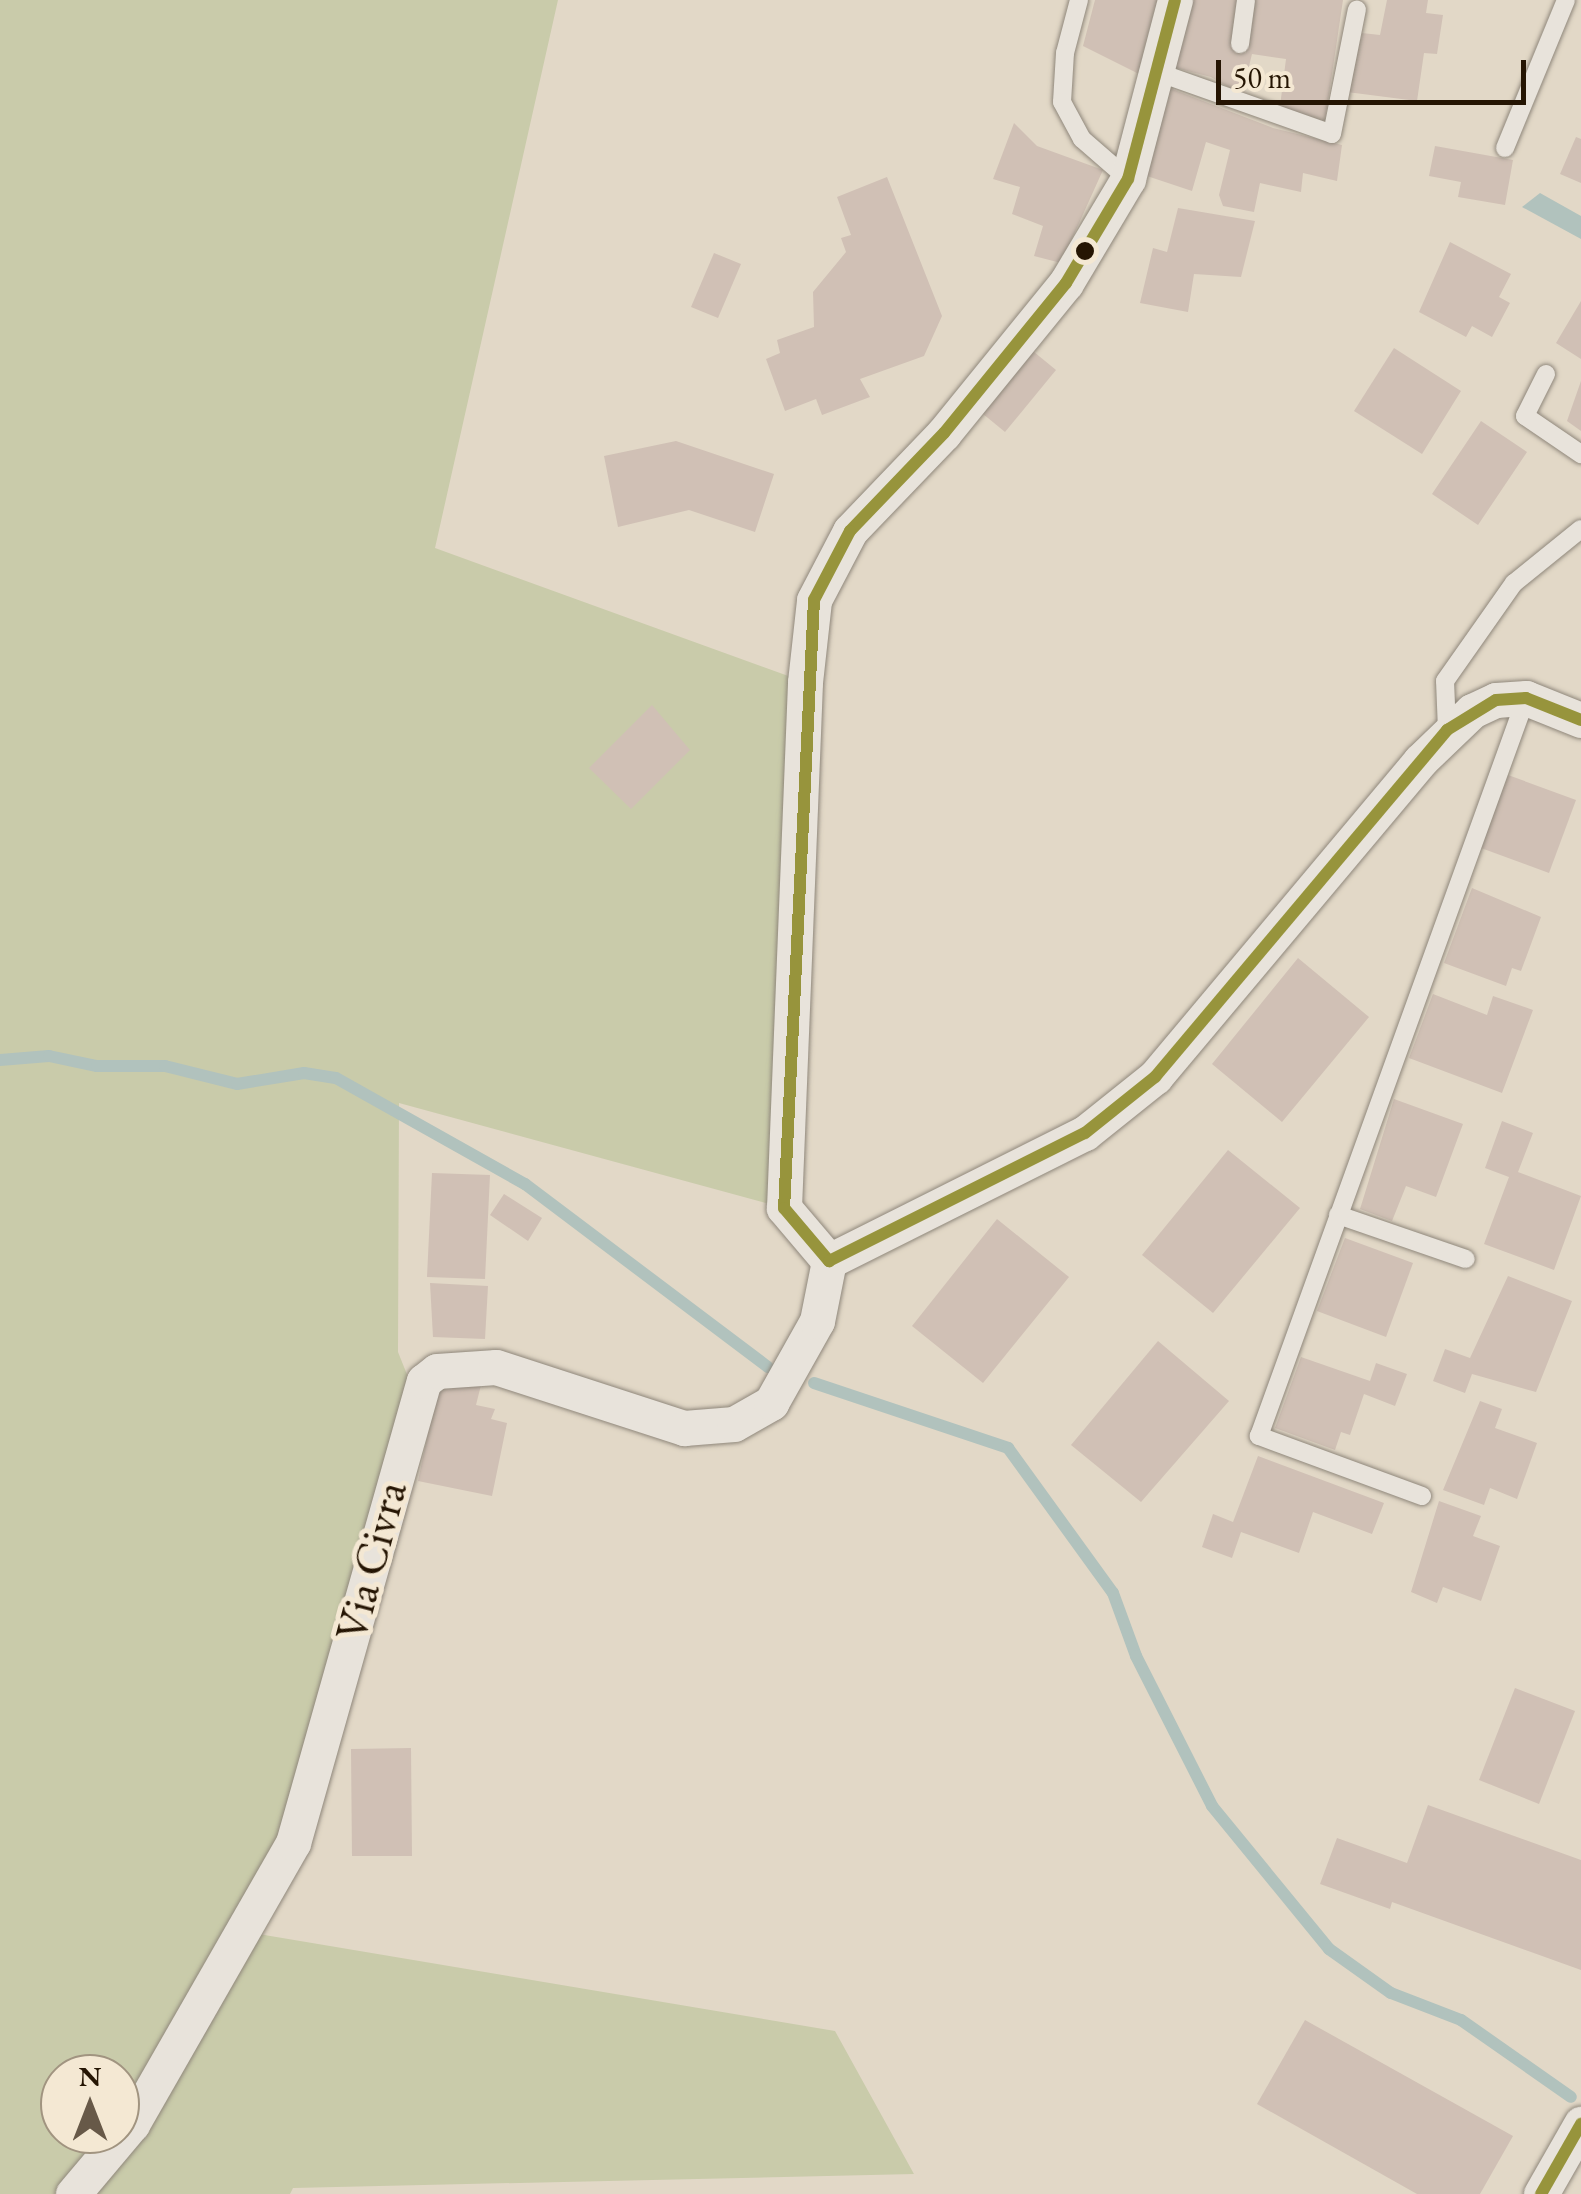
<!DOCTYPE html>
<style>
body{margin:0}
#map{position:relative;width:1581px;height:2194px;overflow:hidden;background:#e2d8c7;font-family:"EB Garamond",serif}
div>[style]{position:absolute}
.green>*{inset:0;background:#c9cbaa}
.water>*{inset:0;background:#b1c2bd}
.stream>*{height:12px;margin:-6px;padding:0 6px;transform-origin:6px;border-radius:6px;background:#b1c2bd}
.building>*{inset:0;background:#d0c0b5}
.roads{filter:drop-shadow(0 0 2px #8f877b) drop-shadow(0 0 2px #8f877b)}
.lane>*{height:18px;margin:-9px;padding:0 9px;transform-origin:9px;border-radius:9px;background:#e8e3db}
.street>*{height:35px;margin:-17.5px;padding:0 17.5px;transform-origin:17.5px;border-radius:17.5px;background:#e8e3db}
.bus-1>*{height:12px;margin:-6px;padding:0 6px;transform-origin:6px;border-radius:6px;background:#97943c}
.dots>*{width:28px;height:28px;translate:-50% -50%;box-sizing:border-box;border:5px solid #f4e8d3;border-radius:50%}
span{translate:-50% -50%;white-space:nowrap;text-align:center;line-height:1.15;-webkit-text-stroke:10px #f4e8d3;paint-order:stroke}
.street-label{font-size:45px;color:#251503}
.north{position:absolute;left:40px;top:2054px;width:100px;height:100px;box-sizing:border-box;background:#f4e8d3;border:2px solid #a19480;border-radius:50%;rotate:0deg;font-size:28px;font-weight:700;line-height:40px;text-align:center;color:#251503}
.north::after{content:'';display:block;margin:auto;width:35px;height:45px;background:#675948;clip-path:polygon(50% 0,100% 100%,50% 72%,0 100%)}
.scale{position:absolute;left:1216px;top:60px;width:310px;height:45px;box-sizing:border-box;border:5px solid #251503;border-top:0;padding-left:12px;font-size:30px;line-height:35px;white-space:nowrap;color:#251503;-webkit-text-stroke:8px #f4e8d3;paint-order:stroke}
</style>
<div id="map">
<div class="green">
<div style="clip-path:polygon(evenodd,0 0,558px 0,435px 548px,805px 682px,784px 1208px,399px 1103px,398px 1352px,416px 1397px,293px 1843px,241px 1931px,835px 2031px,914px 2174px,293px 2188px,290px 2194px,0 2194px,0 0,60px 2074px,120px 2074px,120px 2134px,60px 2134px,60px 2074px)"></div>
</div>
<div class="water">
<div style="clip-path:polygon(1540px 193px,1581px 216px,1581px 239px,1522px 207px)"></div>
</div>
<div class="stream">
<div style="left:0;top:1060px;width:49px;rotate:-4.7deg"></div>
<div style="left:49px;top:1056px;width:49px;rotate:11.8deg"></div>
<div style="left:97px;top:1066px;width:68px"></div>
<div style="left:165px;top:1066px;width:74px;rotate:14deg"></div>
<div style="left:237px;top:1084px;width:68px;rotate:-9.3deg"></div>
<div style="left:304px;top:1073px;width:32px;rotate:9deg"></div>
<div style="left:336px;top:1078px;width:217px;rotate:29.3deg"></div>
<div style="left:525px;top:1184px;width:304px;rotate:37deg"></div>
<div style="left:814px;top:1383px;width:205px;rotate:18.5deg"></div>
<div style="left:1008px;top:1448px;width:179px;rotate:54.1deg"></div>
<div style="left:1113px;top:1593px;width:67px;rotate:69.9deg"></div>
<div style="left:1136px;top:1656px;width:168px;rotate:63.1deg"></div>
<div style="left:1212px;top:1806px;width:185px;rotate:50.7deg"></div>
<div style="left:1329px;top:1949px;width:76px;rotate:35.4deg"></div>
<div style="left:1391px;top:1993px;width:75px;rotate:21.1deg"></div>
<div style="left:1461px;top:2020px;width:134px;rotate:35deg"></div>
</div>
<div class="building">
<div style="clip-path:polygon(1095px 0,1169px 0,1149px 79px,1083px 46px)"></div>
<div style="clip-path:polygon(1180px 0,1240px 0,1232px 49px,1246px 53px,1250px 0,1343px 0,1325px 121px,1279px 114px,1286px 59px,1252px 54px,1242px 95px,1211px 77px,1164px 65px)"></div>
<div style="clip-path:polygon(1387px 0,1428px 0,1426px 13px,1443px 15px,1437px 54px,1424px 53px,1417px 101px,1347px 92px,1354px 39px,1361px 40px,1362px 33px,1380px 35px)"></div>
<div style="clip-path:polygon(1164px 86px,1273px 128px,1342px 145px,1337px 181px,1303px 173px,1301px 192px,1260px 183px,1254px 212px,1223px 206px,1219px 195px,1230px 150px,1206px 142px,1192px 191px,1135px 172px)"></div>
<div style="clip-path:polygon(1014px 123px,1037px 146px,1103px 170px,1061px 263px,1034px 256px,1043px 226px,1012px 214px,1020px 187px,993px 179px)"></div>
<div style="clip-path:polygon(1576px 137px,1581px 139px,1581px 183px,1560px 174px)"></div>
<div style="clip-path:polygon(1435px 146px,1513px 160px,1505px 205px,1458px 197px,1461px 182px,1429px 176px)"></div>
<div style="clip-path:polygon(887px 177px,942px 316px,924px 356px,860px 379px,870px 397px,822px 415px,816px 399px,785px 411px,766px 359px,780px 353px,777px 340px,814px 327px,813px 292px,846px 252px,841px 238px,851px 235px,837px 197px)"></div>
<div style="clip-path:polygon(1178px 208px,1255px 221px,1241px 277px,1194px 274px,1188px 312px,1140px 303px,1153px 248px,1167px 252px)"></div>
<div style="clip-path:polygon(1450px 242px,1511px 274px,1499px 297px,1510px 303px,1492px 337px,1472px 326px,1466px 337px,1419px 312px)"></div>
<div style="clip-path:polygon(714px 253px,741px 264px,718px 318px,691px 307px)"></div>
<div style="clip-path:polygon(1581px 301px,1581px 359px,1556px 343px)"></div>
<div style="clip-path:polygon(1028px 347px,1056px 370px,1005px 432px,977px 409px)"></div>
<div style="clip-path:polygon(1394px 348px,1461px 391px,1422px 454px,1354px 411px)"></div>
<div style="clip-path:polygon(1581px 381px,1581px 431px,1567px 421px)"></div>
<div style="clip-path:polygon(1481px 421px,1527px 452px,1478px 525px,1432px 494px)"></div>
<div style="clip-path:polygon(676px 441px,774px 474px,755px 532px,689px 510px,618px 527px,604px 456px)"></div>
<div style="clip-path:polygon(652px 705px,690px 750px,631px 809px,589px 768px)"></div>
<div style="clip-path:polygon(1508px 775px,1576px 800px,1549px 873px,1481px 848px)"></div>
<div style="clip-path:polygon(1472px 888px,1541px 917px,1521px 971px,1512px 968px,1506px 986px,1444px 963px)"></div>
<div style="clip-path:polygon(1298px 958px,1369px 1017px,1282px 1122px,1212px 1064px)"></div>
<div style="clip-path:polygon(1433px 994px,1487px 1015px,1493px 996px,1533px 1010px,1502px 1093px,1409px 1058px)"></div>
<div style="clip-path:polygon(1394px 1099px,1463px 1124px,1436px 1197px,1406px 1186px,1392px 1221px,1360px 1209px)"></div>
<div style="clip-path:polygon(1502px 1121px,1533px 1133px,1518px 1172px,1581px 1196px,1554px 1270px,1484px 1244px,1509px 1177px,1485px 1168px)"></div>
<div style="clip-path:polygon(1228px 1150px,1300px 1208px,1213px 1313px,1142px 1255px)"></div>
<div style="clip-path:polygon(432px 1173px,490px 1175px,485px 1279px,427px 1277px)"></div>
<div style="clip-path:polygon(504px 1194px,542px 1218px,528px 1241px,490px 1215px)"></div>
<div style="clip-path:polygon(997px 1219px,1069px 1277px,983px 1383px,912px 1326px)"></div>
<div style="clip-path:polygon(1345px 1238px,1413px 1263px,1386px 1337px,1317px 1311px)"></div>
<div style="clip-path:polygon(1508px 1276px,1572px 1301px,1536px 1392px,1472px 1374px,1465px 1393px,1433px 1381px,1445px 1349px,1470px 1358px)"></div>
<div style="clip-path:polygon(430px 1283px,488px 1286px,485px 1339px,433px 1337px)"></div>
<div style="clip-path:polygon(1158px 1341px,1229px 1401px,1141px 1502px,1071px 1445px)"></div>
<div style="clip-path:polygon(1301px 1357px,1370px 1381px,1376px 1363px,1407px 1374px,1395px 1406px,1364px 1394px,1350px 1435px,1341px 1432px,1335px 1450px,1275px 1428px)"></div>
<div style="clip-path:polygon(482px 1381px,476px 1405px,495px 1409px,491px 1419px,507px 1423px,492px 1496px,418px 1481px,437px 1389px)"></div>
<div style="clip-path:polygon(1480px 1401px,1502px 1409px,1495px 1428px,1537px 1443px,1517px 1499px,1490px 1488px,1484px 1505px,1443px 1490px)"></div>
<div style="clip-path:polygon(1258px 1456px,1384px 1503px,1372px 1534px,1313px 1512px,1299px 1553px,1241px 1532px,1232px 1558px,1202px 1547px,1213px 1514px,1233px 1522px)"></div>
<div style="clip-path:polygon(1439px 1501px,1481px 1516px,1473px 1536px,1500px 1546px,1481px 1601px,1443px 1587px,1437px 1603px,1411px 1592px)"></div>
<div style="clip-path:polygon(1515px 1688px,1575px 1711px,1539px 1804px,1479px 1780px)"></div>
<div style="clip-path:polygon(411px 1748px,412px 1856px,352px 1856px,351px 1749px)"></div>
<div style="clip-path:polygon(1428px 1805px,1581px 1860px,1581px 1970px,1392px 1902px,1390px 1909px,1320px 1884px,1337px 1838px,1407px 1863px)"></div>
<div style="clip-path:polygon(1305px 2020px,1513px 2136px,1480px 2194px,1417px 2194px,1257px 2104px)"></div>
</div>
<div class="roads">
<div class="lane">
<div style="left:1079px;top:0;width:55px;rotate:104.8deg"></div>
<div style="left:1065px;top:53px;width:49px;rotate:93.5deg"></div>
<div style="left:1062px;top:102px;width:42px;rotate:61.6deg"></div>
<div style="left:1082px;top:139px;width:61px;rotate:41deg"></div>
<div style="left:1240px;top:44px;width:44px;rotate:-82.2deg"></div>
<div style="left:1160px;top:73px;width:182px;rotate:19.5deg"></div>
<div style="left:1332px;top:134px;width:127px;rotate:-78.7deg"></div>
<div style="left:1505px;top:148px;width:160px;rotate:-67.6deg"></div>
<div style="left:1546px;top:374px;width:47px;rotate:116.6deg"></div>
<div style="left:1525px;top:416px;width:68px;rotate:34.2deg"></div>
<div style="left:1447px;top:730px;width:49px;rotate:-92.3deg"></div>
<div style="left:1445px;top:681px;width:120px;rotate:-54.9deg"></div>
<div style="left:1514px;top:583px;width:86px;rotate:-38.9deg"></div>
<div style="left:1338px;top:1215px;width:135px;rotate:19deg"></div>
<div style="left:1422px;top:1496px;width:174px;rotate:-159.8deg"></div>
<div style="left:1259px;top:1436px;width:785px;rotate:-70.11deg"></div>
</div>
<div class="street">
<div style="left:829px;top:1261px;width:70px;rotate:-130.3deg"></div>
<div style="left:784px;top:1208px;width:526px;rotate:-87.71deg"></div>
<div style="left:805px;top:682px;width:82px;rotate:-83.7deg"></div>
<div style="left:814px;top:600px;width:78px;rotate:-62.4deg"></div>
<div style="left:850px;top:531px;width:136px;rotate:-46.2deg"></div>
<div style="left:944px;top:433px;width:193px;rotate:-50.9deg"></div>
<div style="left:1066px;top:283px;width:121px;rotate:-59.2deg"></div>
<div style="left:1128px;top:179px;width:185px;rotate:-75.3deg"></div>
<div style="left:829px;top:1261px;width:286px;rotate:-26.6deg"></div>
<div style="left:1085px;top:1133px;width:90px;rotate:-38.7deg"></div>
<div style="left:1155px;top:1077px;width:412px;rotate:-50deg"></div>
<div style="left:1420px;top:761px;width:72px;rotate:-43.9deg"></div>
<div style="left:1472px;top:711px;width:26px;rotate:-25deg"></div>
<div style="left:1496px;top:700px;width:30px;rotate:-4deg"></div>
<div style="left:1526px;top:698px;width:59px;rotate:21.8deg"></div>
<div style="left:73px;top:2194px;width:92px;rotate:-49.9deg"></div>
<div style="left:132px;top:2124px;width:324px;rotate:-60.2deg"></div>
<div style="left:293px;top:1843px;width:480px;rotate:-74.2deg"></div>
<div style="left:424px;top:1381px;width:16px;rotate:-38deg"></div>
<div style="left:437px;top:1371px;width:59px;rotate:-3.9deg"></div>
<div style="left:496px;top:1367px;width:198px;rotate:18deg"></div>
<div style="left:684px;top:1428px;width:50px;rotate:-4.6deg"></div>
<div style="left:734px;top:1424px;width:43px;rotate:-29.6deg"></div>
<div style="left:771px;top:1403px;width:94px;rotate:-60.7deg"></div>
<div style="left:817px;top:1321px;width:61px;rotate:-78.7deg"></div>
<div style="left:1541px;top:2194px;width:81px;rotate:-60.3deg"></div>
</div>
</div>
<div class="bus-1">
<div style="left:1175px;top:0;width:185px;rotate:104.7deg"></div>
<div style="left:1128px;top:179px;width:121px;rotate:120.8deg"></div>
<div style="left:1066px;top:283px;width:193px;rotate:129.1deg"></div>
<div style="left:944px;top:433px;width:136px;rotate:133.8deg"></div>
<div style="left:850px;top:531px;width:78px;rotate:117.6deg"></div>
<div style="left:814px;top:600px;width:609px;rotate:92.82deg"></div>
<div style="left:784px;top:1208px;width:70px;rotate:49.7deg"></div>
<div style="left:829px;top:1261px;width:286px;rotate:-26.6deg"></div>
<div style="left:1085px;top:1133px;width:90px;rotate:-38.7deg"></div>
<div style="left:1155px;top:1077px;width:454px;rotate:-49.9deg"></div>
<div style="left:1447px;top:730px;width:57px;rotate:-31.5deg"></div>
<div style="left:1496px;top:700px;width:30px;rotate:-4deg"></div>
<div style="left:1526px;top:698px;width:59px;rotate:21.8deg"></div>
<div style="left:1541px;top:2194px;width:81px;rotate:-60.3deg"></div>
</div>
<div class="dots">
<div style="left:1085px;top:251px;background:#251503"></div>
</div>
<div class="street-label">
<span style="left:371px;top:1561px;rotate:-75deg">Via Civra</span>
</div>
<div class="north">N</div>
<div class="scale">50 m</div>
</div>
